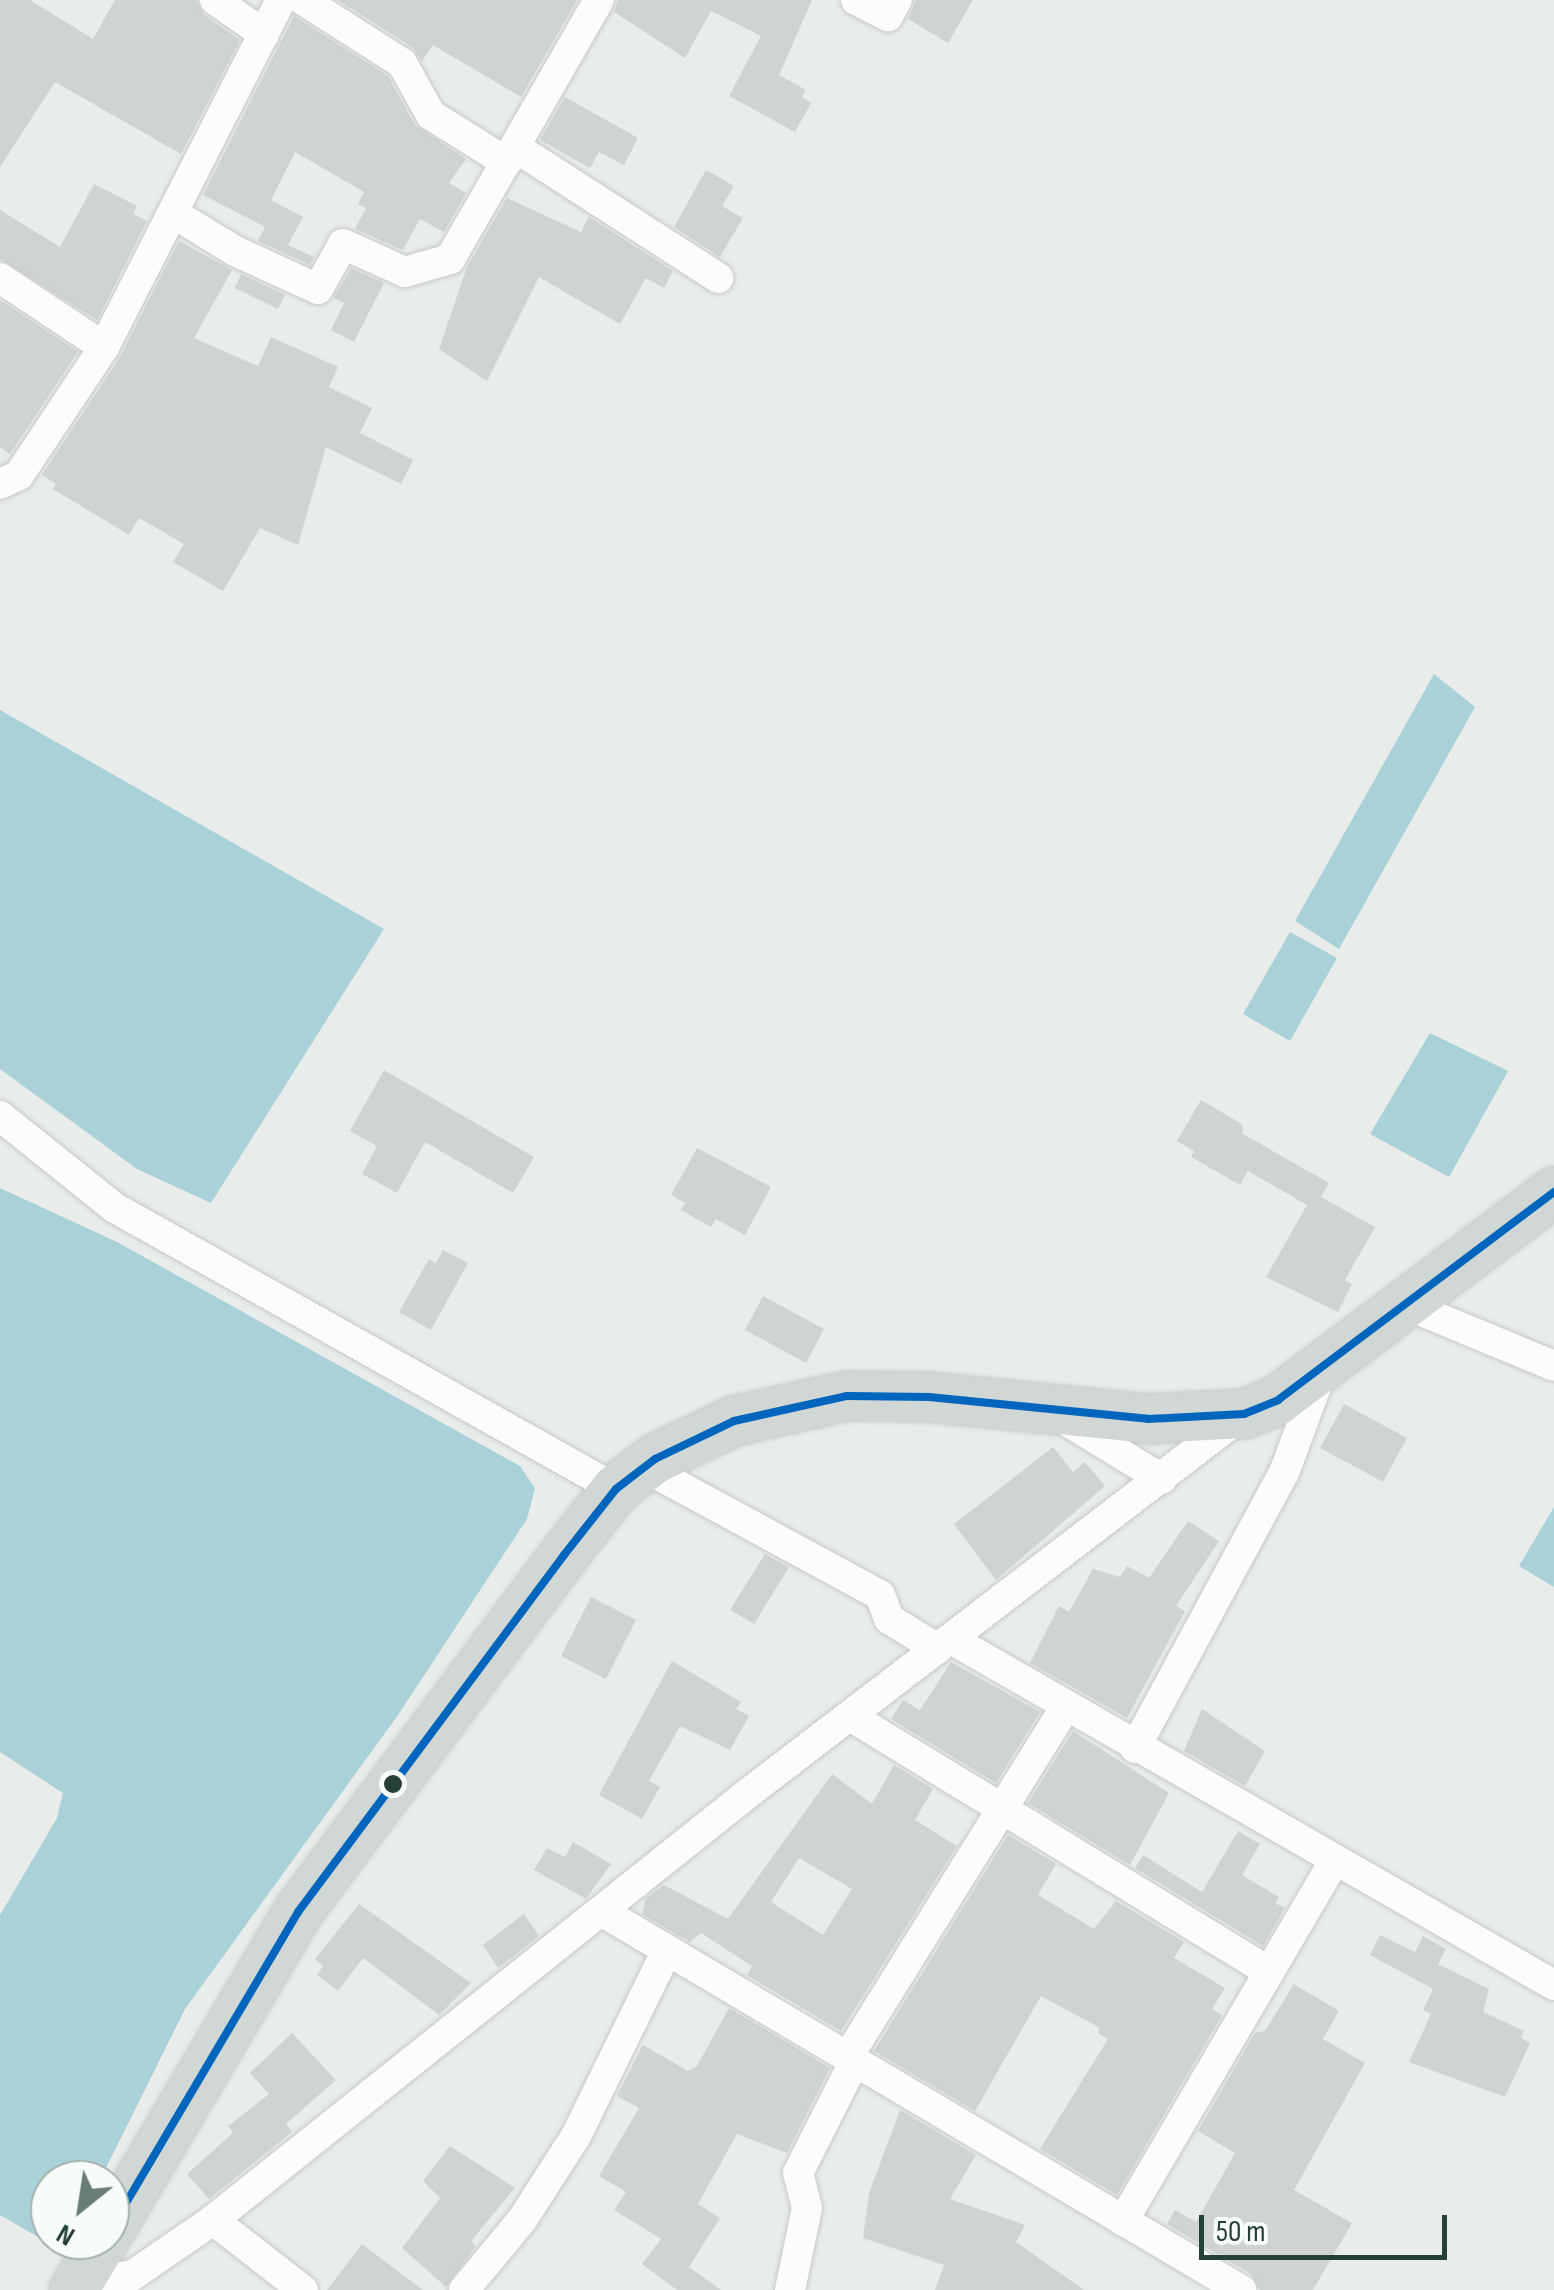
<!DOCTYPE html>
<style>
body{margin:0}
#map{position:relative;width:1554px;height:2290px;overflow:hidden;background:#e8ecea;font-family:"Sofia Sans Condensed",sans-serif}
div>[style]{position:absolute}
.water>*{inset:0;background:#abd1d8}
.building>*{inset:0;background:#cfd3d2}
.roads{filter:drop-shadow(0 0 2px #c5c9c7) drop-shadow(0 0 2px #c5c9c7)}
.street>*{height:30px;margin:-15px;padding:0 15px;transform-origin:15px;border-radius:15px;background:#fcfcfc}
.primary>*{height:48px;margin:-24px;padding:0 24px;transform-origin:24px;border-radius:24px;background:#d0d7d5}
.bus-1>*{height:8px;margin:-4px;padding:0 4px;transform-origin:4px;border-radius:4px;background:#0065bd}
.dots>*{width:28px;height:28px;translate:-50% -50%;box-sizing:border-box;border:5px solid #f7fbf9;border-radius:50%}
span{translate:-50% -50%;white-space:nowrap;text-align:center;line-height:1.15;-webkit-text-stroke:10px #f7fbf9;paint-order:stroke}
.north{position:absolute;left:30px;top:2160px;width:100px;height:100px;box-sizing:border-box;background:#f7fbf9;border:2px solid #a3b0ac;border-radius:50%;rotate:210deg;font-size:28px;font-weight:700;line-height:40px;text-align:center;color:#254039}
.north::after{content:'';display:block;margin:auto;width:35px;height:45px;background:#697c77;clip-path:polygon(50% 0,100% 100%,50% 72%,0 100%)}
.scale{position:absolute;left:1199px;top:2215px;width:248px;height:45px;box-sizing:border-box;border:5px solid #254039;border-top:0;padding-left:12px;font-size:30px;line-height:35px;white-space:nowrap;color:#254039;-webkit-text-stroke:8px #f7fbf9;paint-order:stroke}
</style>
<div id="map">
<div class="water">
<div style="clip-path:polygon(1434px 674px,1475px 707px,1339px 949px,1295px 921px)"></div>
<div style="clip-path:polygon(0 710px,384px 929px,211px 1203px,137px 1169px,0 1069px)"></div>
<div style="clip-path:polygon(1290px 932px,1337px 958px,1290px 1041px,1243px 1014px)"></div>
<div style="clip-path:polygon(1430px 1033px,1508px 1071px,1449px 1177px,1370px 1134px)"></div>
<div style="clip-path:polygon(0 1188px,117px 1242px,520px 1466px,535px 1488px,527px 1519px,398px 1715px,185px 2009px,100px 2180px,50px 2180px,50px 2240px,63px 2240px,57px 2248px,0 2215px,0 1915px,57px 1818px,63px 1793px,0 1752px)"></div>
<div style="clip-path:polygon(1554px 1507px,1554px 1587px,1519px 1566px)"></div>
</div>
<div class="building">
<div style="clip-path:polygon(0 0,30px 0,93px 39px,115px 0,196px 0,204px 15px,240px 40px,181px 154px,55px 82px,0 167px)"></div>
<div style="clip-path:polygon(338px 0,577px 0,521px 97px,433px 45px,422px 61px,412px 47px)"></div>
<div style="clip-path:polygon(618px 0,812px 0,779px 75px,806px 90px,802px 97px,811px 103px,795px 132px,729px 96px,761px 36px,711px 11px,685px 58px,614px 12px)"></div>
<div style="clip-path:polygon(916px 0,973px 0,948px 43px,908px 19px)"></div>
<div style="clip-path:polygon(294px 16px,388px 76px,415px 125px,466px 159px,449px 183px,466px 193px,444px 232px,420px 219px,403px 250px,355px 229px,366px 208px,358px 204px,364px 192px,295px 152px,271px 200px,303px 217px,288px 245px,314px 257px,310px 265px,258px 241px,265px 227px,203px 195px)"></div>
<div style="clip-path:polygon(565px 97px,638px 138px,624px 165px,599px 152px,590px 168px,540px 140px)"></div>
<div style="clip-path:polygon(706px 170px,734px 186px,722px 206px,743px 218px,720px 257px,674px 227px)"></div>
<div style="clip-path:polygon(94px 184px,137px 206px,133px 214px,147px 221px,97px 320px,0 259px,0 210px,60px 247px)"></div>
<div style="clip-path:polygon(507px 198px,581px 232px,589px 217px,673px 271px,664px 288px,646px 278px,620px 324px,539px 277px,487px 381px,439px 349px,467px 267px)"></div>
<div style="clip-path:polygon(179px 241px,232px 270px,194px 338px,258px 366px,271px 337px,338px 367px,329px 387px,372px 408px,360px 433px,413px 460px,401px 484px,326px 447px,298px 545px,260px 528px,223px 591px,173px 562px,184px 544px,139px 518px,129px 535px,53px 489px,56px 484px,42px 475px,120px 357px)"></div>
<div style="clip-path:polygon(351px 268px,384px 283px,354px 342px,331px 330px,344px 303px,334px 298px)"></div>
<div style="clip-path:polygon(241px 274px,285px 295px,278px 309px,235px 288px)"></div>
<div style="clip-path:polygon(0 300px,78px 352px,10px 454px,0 447px)"></div>
<div style="clip-path:polygon(384px 1070px,534px 1157px,513px 1193px,425px 1142px,397px 1193px,362px 1174px,377px 1146px,350px 1131px)"></div>
<div style="clip-path:polygon(1201px 1100px,1242px 1124px,1243px 1134px,1329px 1183px,1321px 1197px,1375px 1227px,1345px 1280px,1352px 1284px,1338px 1312px,1266px 1277px,1307px 1205px,1248px 1171px,1240px 1185px,1191px 1157px,1194px 1151px,1177px 1141px)"></div>
<div style="clip-path:polygon(697px 1148px,771px 1187px,745px 1235px,716px 1219px,711px 1227px,681px 1210px,685px 1203px,671px 1195px)"></div>
<div style="clip-path:polygon(443px 1250px,468px 1263px,431px 1330px,399px 1312px,429px 1259px,436px 1263px)"></div>
<div style="clip-path:polygon(763px 1296px,824px 1329px,806px 1363px,745px 1330px)"></div>
<div style="clip-path:polygon(1344px 1404px,1407px 1438px,1383px 1482px,1320px 1448px)"></div>
<div style="clip-path:polygon(1053px 1447px,1073px 1472px,1085px 1462px,1105px 1486px,996px 1580px,954px 1524px)"></div>
<div style="clip-path:polygon(1188px 1521px,1219px 1541px,1176px 1606px,1185px 1611px,1127px 1718px,1030px 1663px,1059px 1606px,1069px 1612px,1093px 1569px,1120px 1577px,1127px 1566px,1149px 1578px)"></div>
<div style="clip-path:polygon(765px 1554px,789px 1567px,754px 1624px,730px 1610px)"></div>
<div style="clip-path:polygon(591px 1597px,636px 1620px,606px 1679px,561px 1656px)"></div>
<div style="clip-path:polygon(672px 1661px,741px 1702px,736px 1709px,749px 1716px,730px 1750px,680px 1726px,649px 1781px,660px 1787px,642px 1819px,599px 1795px)"></div>
<div style="clip-path:polygon(951px 1662px,1040px 1712px,996px 1783px,891px 1719px,903px 1700px,920px 1710px)"></div>
<div style="clip-path:polygon(1202px 1709px,1265px 1751px,1245px 1786px,1184px 1751px)"></div>
<div style="clip-path:polygon(1073px 1731px,1169px 1793px,1130px 1865px,1028px 1803px)"></div>
<div style="clip-path:polygon(evenodd,894px 1765px,933px 1789px,915px 1820px,957px 1846px,841px 2031px,747px 1975px,752px 1966px,701px 1933px,690px 1942px,642px 1914px,646px 1898px,664px 1885px,728px 1919px,832px 1774px,872px 1804px,894px 1765px,799px 1858px,852px 1889px,823px 1935px,771px 1902px,799px 1858px)"></div>
<div style="clip-path:polygon(1238px 1831px,1260px 1844px,1242px 1875px,1279px 1897px,1275px 1903px,1285px 1908px,1263px 1946px,1135px 1868px,1143px 1855px,1202px 1892px)"></div>
<div style="clip-path:polygon(1008px 1835px,1056px 1864px,1038px 1895px,1094px 1929px,1116px 1901px,1184px 1942px,1174px 1958px,1225px 1988px,1212px 2009px,1222px 2015px,1117px 2195px,1040px 2149px,1108px 2039px,1098px 2033px,1100px 2028px,1041px 1996px,975px 2111px,874px 2051px)"></div>
<div style="clip-path:polygon(573px 1842px,611px 1864px,586px 1899px,534px 1870px,547px 1848px,565px 1857px)"></div>
<div style="clip-path:polygon(359px 1904px,471px 1983px,439px 2015px,363px 1958px,338px 1991px,317px 1975px,323px 1966px,315px 1959px)"></div>
<div style="clip-path:polygon(524px 1914px,539px 1936px,498px 1968px,483px 1945px)"></div>
<div style="clip-path:polygon(1380px 1935px,1415px 1952px,1423px 1936px,1446px 1949px,1438px 1964px,1489px 1989px,1483px 2012px,1524px 2031px,1521px 2038px,1530px 2043px,1505px 2097px,1409px 2062px,1431px 2014px,1423px 2010px,1433px 1989px,1370px 1955px)"></div>
<div style="clip-path:polygon(1294px 1984px,1339px 2011px,1323px 2039px,1365px 2063px,1294px 2190px,1352px 2223px,1313px 2290px,1260px 2290px,1251px 2274px,1167px 2224px,1175px 2210px,1196px 2222px,1235px 2153px,1198px 2131px,1255px 2033px,1265px 2031px)"></div>
<div style="clip-path:polygon(729px 2008px,830px 2068px,787px 2153px,737px 2134px,698px 2204px,720px 2218px,689px 2267px,721px 2290px,677px 2290px,642px 2264px,661px 2239px,614px 2210px,626px 2192px,599px 2176px,639px 2108px,617px 2096px,643px 2045px,688px 2071px,697px 2066px)"></div>
<div style="clip-path:polygon(292px 2033px,336px 2080px,286px 2124px,292px 2132px,209px 2199px,187px 2174px,233px 2133px,228px 2126px,269px 2094px,250px 2073px)"></div>
<div style="clip-path:polygon(900px 2110px,976px 2155px,950px 2199px,1025px 2225px,1016px 2242px,1084px 2290px,935px 2290px,944px 2265px,863px 2238px,869px 2193px)"></div>
<div style="clip-path:polygon(450px 2146px,515px 2188px,471px 2241px,476px 2246px,446px 2287px,402px 2248px,440px 2198px,423px 2181px)"></div>
<div style="clip-path:polygon(362px 2244px,423px 2290px,327px 2290px)"></div>
</div>
<div class="roads">
<div class="street">
<div style="left:215px;top:0;width:60px;rotate:34.8deg"></div>
<div style="left:303px;top:0;width:117px;rotate:32.5deg"></div>
<div style="left:402px;top:63px;width:60px;rotate:60.9deg"></div>
<div style="left:431px;top:115px;width:89px;rotate:32.1deg"></div>
<div style="left:856px;top:0;width:36px;rotate:27deg"></div>
<div style="left:888px;top:16px;width:18px;rotate:-61deg"></div>
<div style="left:515px;top:147px;width:242px;rotate:32.8deg"></div>
<div style="left:173px;top:213px;width:73px;rotate:31.5deg"></div>
<div style="left:235px;top:251px;width:91px;rotate:24.6deg"></div>
<div style="left:318px;top:289px;width:51px;rotate:-60.9deg"></div>
<div style="left:343px;top:244px;width:68px;rotate:24.3deg"></div>
<div style="left:405px;top:272px;width:47px;rotate:-16.1deg"></div>
<div style="left:450px;top:259px;width:299px;rotate:-60.1deg"></div>
<div style="left:0;top:278px;width:125px;rotate:33.6deg"></div>
<div style="left:0;top:484px;width:21px;rotate:-25deg"></div>
<div style="left:19px;top:475px;width:154px;rotate:-56.4deg"></div>
<div style="left:104px;top:347px;width:390px;rotate:-63deg"></div>
<div style="left:0;top:1116px;width:147px;rotate:38.7deg"></div>
<div style="left:115px;top:1208px;width:574px;rotate:29.29deg"></div>
<div style="left:1407px;top:1305px;width:159px;rotate:22.5deg"></div>
<div style="left:1062px;top:1418px;width:117px;rotate:31.4deg"></div>
<div style="left:644px;top:1467px;width:268px;rotate:28.5deg"></div>
<div style="left:880px;top:1595px;width:26px;rotate:69deg"></div>
<div style="left:889px;top:1619px;width:57px;rotate:31.5deg"></div>
<div style="left:951px;top:1639px;width:695px;rotate:29.85deg"></div>
<div style="left:850px;top:1716px;width:491px;rotate:31.4deg"></div>
<div style="left:1135px;top:1748px;width:313px;rotate:-61.6deg"></div>
<div style="left:1284px;top:1473px;width:110px;rotate:-69.7deg"></div>
<div style="left:603px;top:1912px;width:742px;rotate:30.65deg"></div>
<div style="left:847px;top:2058px;width:412px;rotate:-58.1deg"></div>
<div style="left:213px;top:2220px;width:114px;rotate:37.9deg"></div>
<div style="left:1123px;top:2221px;width:415px;rotate:-59.6deg"></div>
<div style="left:79px;top:2283px;width:55px;rotate:-8.4deg"></div>
<div style="left:133px;top:2275px;width:97px;rotate:-34.5deg"></div>
<div style="left:213px;top:2220px;width:688px;rotate:-38.57deg"></div>
<div style="left:751px;top:1791px;width:617px;rotate:-37.43deg"></div>
<div style="left:464px;top:2290px;width:91px;rotate:-50.4deg"></div>
<div style="left:522px;top:2220px;width:100px;rotate:-57.3deg"></div>
<div style="left:576px;top:2136px;width:207px;rotate:-63.9deg"></div>
<div style="left:790px;top:2290px;width:84px;rotate:-78.3deg"></div>
<div style="left:807px;top:2208px;width:36px;rotate:-104deg"></div>
<div style="left:798px;top:2173px;width:124px;rotate:-63.2deg"></div>
</div>
<div class="primary">
<div style="left:110px;top:2230px;width:369px;rotate:-59.4deg"></div>
<div style="left:298px;top:1912px;width:445px;rotate:-53.3deg"></div>
<div style="left:564px;top:1555px;width:84px;rotate:-51.8deg"></div>
<div style="left:616px;top:1489px;width:49px;rotate:-37.6deg"></div>
<div style="left:655px;top:1459px;width:88px;rotate:-25.7deg"></div>
<div style="left:734px;top:1421px;width:116px;rotate:-12.5deg"></div>
<div style="left:847px;top:1396px;width:82px;rotate:0.7deg"></div>
<div style="left:929px;top:1397px;width:220px;rotate:5.7deg"></div>
<div style="left:1148px;top:1419px;width:96px;rotate:-3deg"></div>
<div style="left:1244px;top:1414px;width:37px;rotate:-22deg"></div>
<div style="left:1278px;top:1400px;width:346px;rotate:-37deg"></div>
<div style="left:74px;top:2290px;width:58px;rotate:-59deg"></div>
</div>
</div>
<div class="bus-1">
<div style="left:110px;top:2230px;width:369px;rotate:-59.4deg"></div>
<div style="left:298px;top:1912px;width:445px;rotate:-53.3deg"></div>
<div style="left:564px;top:1555px;width:84px;rotate:-51.8deg"></div>
<div style="left:616px;top:1489px;width:49px;rotate:-37.6deg"></div>
<div style="left:655px;top:1459px;width:88px;rotate:-25.7deg"></div>
<div style="left:734px;top:1421px;width:116px;rotate:-12.5deg"></div>
<div style="left:847px;top:1396px;width:82px;rotate:0.7deg"></div>
<div style="left:929px;top:1397px;width:220px;rotate:5.7deg"></div>
<div style="left:1148px;top:1419px;width:96px;rotate:-3deg"></div>
<div style="left:1244px;top:1414px;width:37px;rotate:-22deg"></div>
<div style="left:1278px;top:1400px;width:346px;rotate:-37deg"></div>
</div>
<div class="dots">
<div style="left:393px;top:1784px;background:#254039"></div>
</div>
<div class="north">N</div>
<div class="scale">50 m</div>
</div>
